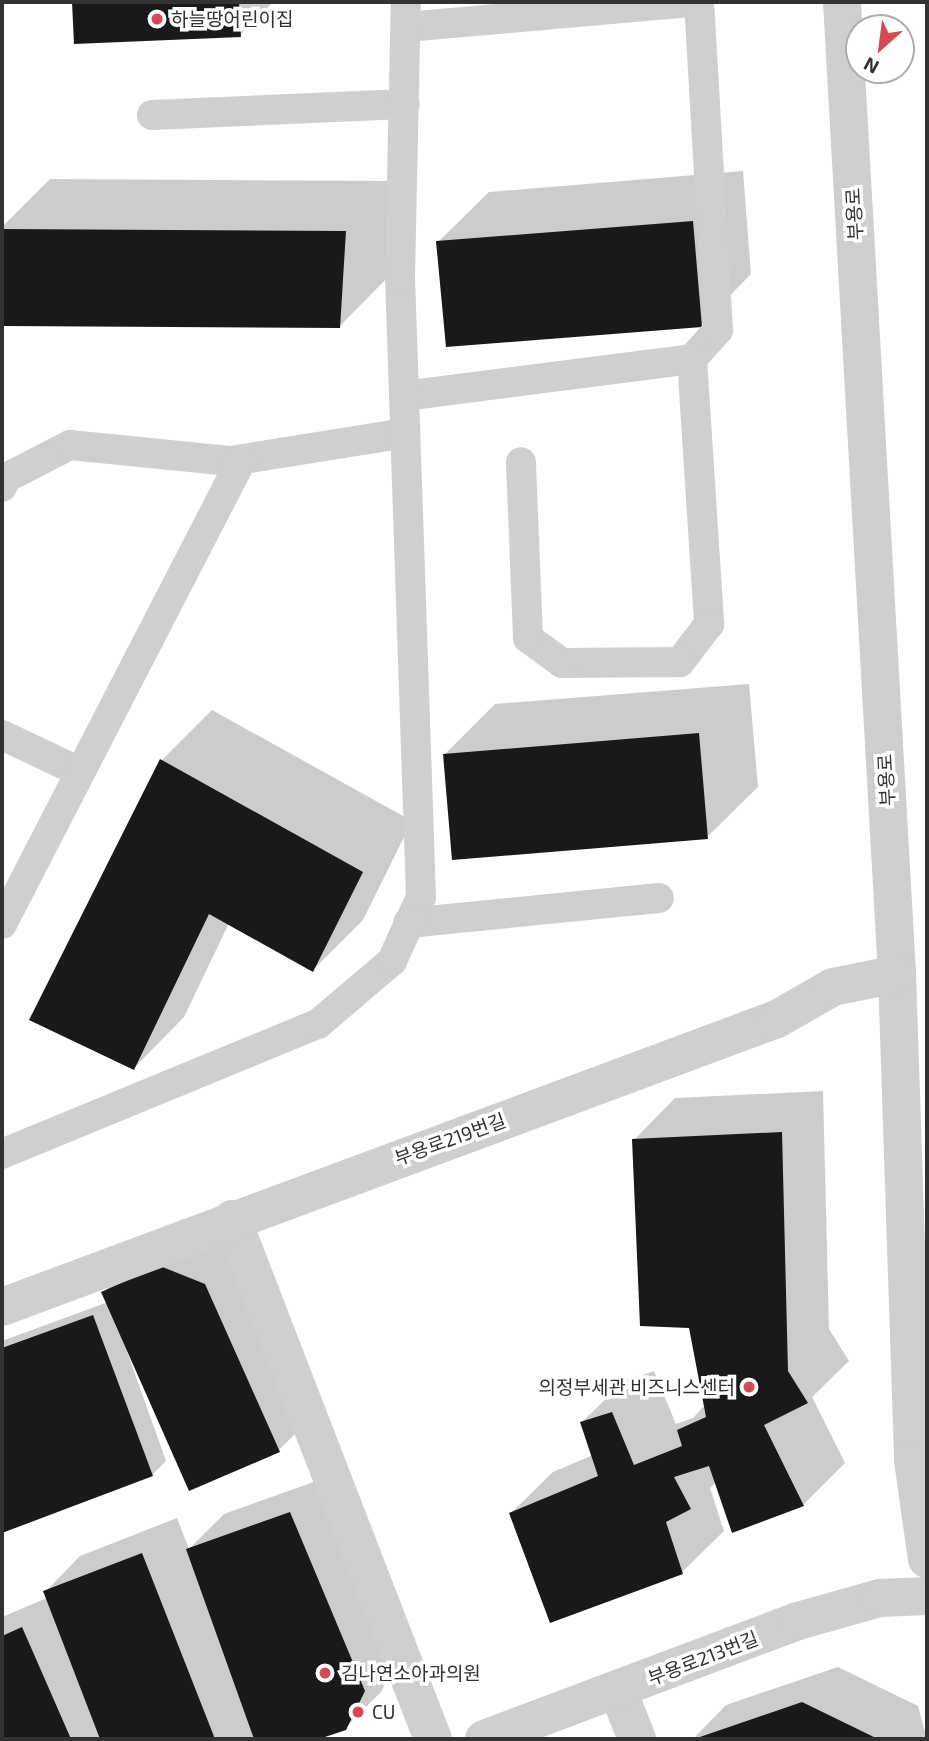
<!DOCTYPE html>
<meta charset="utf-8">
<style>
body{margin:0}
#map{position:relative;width:929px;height:1741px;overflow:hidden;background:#fff;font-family:"Exo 2","Noto Sans KR",sans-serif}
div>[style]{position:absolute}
.shadow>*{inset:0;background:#0003}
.building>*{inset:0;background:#191919}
.lane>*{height:30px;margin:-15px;padding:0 15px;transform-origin:15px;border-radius:15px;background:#cfcfcf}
.street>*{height:38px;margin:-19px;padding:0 19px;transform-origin:19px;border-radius:19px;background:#cfcfcf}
.dots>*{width:19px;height:19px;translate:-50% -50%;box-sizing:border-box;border:4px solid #fff;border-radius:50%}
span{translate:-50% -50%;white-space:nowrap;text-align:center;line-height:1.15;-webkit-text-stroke:7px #fff;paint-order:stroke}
.poi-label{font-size:19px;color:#323232}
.left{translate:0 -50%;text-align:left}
.right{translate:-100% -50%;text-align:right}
.street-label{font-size:19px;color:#323232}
.frame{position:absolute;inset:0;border:4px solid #323232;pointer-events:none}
.north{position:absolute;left:845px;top:14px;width:70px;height:70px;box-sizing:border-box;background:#fff;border:2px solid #adadad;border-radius:50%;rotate:208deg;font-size:19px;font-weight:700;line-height:28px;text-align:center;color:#323232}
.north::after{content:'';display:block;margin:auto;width:24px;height:32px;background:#d64853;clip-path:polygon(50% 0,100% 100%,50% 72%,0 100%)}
</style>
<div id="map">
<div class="shadow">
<div style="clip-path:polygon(74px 2px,273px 2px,240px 35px,76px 42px)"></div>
<div style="clip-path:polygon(743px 171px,751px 274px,701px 325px,438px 242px,489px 192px)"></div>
<div style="clip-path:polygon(50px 179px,396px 181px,390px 275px,340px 326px,5px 324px,2px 227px)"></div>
<div style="clip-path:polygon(749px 684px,758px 787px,707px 837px,445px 754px,495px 704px)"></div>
<div style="clip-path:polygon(212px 710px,412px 821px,363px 920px,313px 970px,229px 923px,184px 1017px,134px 1068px,162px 760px)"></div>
<div style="clip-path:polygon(823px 1091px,829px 1329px,849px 1361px,812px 1397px,845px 1463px,803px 1505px,716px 1482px,710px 1488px,724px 1531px,682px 1572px,511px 1513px,553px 1472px,593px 1455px,582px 1422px,624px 1381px,654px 1371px,676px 1424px,693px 1418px,705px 1405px,690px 1326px,634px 1140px,675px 1098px)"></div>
<div style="clip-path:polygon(197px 1231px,241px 1248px,314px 1415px,279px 1450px,118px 1326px,166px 1461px,152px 1475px,2px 1531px,2px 1341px,108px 1302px,104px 1292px,139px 1257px)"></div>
<div style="clip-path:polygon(325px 1478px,399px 1655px,381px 1692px,345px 1728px,313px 1739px,2px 1739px,2px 1617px,47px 1598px,45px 1592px,80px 1556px,177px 1518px,189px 1549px,224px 1514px)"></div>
<div style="clip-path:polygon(838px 1667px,918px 1706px,927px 1739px,693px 1739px,726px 1705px)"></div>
</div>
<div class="building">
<div style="clip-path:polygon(72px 2px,239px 2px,241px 37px,74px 44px)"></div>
<div style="clip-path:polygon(693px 221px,702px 327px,446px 347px,436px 241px)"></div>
<div style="clip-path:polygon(2px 229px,346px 231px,340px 328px,4px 326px)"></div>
<div style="clip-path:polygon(699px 733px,708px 839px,452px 860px,443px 754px)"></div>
<div style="clip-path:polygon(160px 759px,363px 872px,313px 972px,209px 914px,134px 1070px,29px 1020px)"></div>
<div style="clip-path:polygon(782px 1132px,788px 1371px,808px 1403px,764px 1425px,804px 1506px,732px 1533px,709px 1466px,674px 1477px,691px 1509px,666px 1522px,683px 1574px,550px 1623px,509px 1513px,598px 1476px,580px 1422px,612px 1412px,634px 1465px,682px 1446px,677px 1430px,706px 1417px,689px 1328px,640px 1326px,632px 1139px)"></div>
<div style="clip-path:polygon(160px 1266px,205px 1284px,280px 1452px,189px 1491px,101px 1292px)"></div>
<div style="clip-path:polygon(93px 1315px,153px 1476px,2px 1533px,2px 1348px)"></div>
<div style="clip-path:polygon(290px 1512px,365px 1691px,346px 1730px,319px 1739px,254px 1739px,186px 1549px)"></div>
<div style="clip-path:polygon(142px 1553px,215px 1739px,100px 1739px,43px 1591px)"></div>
<div style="clip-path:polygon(22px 1627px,71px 1739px,2px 1739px,2px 1636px)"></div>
<div style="clip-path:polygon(802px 1702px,878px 1739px,694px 1739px)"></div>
</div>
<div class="lane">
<div style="left:406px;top:27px;width:285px;rotate:-5deg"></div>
<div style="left:152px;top:115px;width:253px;rotate:-2.5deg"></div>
<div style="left:692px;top:359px;width:39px;rotate:-48deg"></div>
<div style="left:718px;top:330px;width:329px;rotate:-93.3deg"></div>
<div style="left:404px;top:396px;width:290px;rotate:-7.3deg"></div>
<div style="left:692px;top:359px;width:266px;rotate:86.3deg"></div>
<div style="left:709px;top:624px;width:48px;rotate:127.3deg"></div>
<div style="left:680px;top:662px;width:118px;rotate:179.5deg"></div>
<div style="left:562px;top:663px;width:42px;rotate:-143.7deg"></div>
<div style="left:528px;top:638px;width:176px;rotate:-92.3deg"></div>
<div style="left:2px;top:487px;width:10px;rotate:-66deg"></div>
<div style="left:6px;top:478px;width:72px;rotate:-27.3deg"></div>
<div style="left:70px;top:445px;width:162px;rotate:5.7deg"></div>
<div style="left:231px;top:461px;width:176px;rotate:-9.1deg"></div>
<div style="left:2px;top:735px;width:86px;rotate:25.4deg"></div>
<div style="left:408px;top:923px;width:252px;rotate:-5.7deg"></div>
<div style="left:2px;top:924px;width:523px;rotate:-62.7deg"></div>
<div style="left:2px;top:1154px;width:342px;rotate:-22.4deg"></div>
<div style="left:318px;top:1024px;width:97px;rotate:-40.4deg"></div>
<div style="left:392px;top:961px;width:70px;rotate:-65.6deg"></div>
<div style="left:421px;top:897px;width:620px;rotate:-91.94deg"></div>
<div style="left:400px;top:277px;width:275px;rotate:-88.8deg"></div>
</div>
<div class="street">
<div style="left:842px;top:2px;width:974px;rotate:86.76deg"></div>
<div style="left:897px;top:974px;width:486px;rotate:88.1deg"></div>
<div style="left:913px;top:1460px;width:100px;rotate:82deg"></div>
<div style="left:232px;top:1219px;width:557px;rotate:68.87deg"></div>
<div style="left:2px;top:1307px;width:827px;rotate:-20.39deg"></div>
<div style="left:777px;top:1019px;width:64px;rotate:-29.7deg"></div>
<div style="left:833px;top:987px;width:65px;rotate:-11.5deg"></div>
<div style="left:618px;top:1691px;width:52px;rotate:68.4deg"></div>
<div style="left:484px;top:1739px;width:335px;rotate:-20.6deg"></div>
<div style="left:798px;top:1621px;width:85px;rotate:-15.7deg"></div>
<div style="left:880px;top:1598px;width:47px;rotate:-2.4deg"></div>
</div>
<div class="dots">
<div style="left:157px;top:19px;background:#d64853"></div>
<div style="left:749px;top:1387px;background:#d64853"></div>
<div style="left:325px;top:1673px;background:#d64853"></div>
<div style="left:358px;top:1712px;background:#d64853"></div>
</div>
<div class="poi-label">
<span class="left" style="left:171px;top:19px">하늘땅어린이집</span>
<span class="right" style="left:735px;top:1387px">의정부세관 비즈니스센터</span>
<span class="left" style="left:341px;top:1673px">김나연소아과의원</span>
<span class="left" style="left:372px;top:1712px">CU</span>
</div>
<div class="street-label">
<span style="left:854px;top:214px;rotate:-93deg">부용로</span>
<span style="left:886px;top:780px;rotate:-93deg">부용로</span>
<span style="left:450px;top:1139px;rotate:-20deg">부용로219번길</span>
<span style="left:703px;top:1658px;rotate:-21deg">부용로213번길</span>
</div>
<div class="frame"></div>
<div class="north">N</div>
</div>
